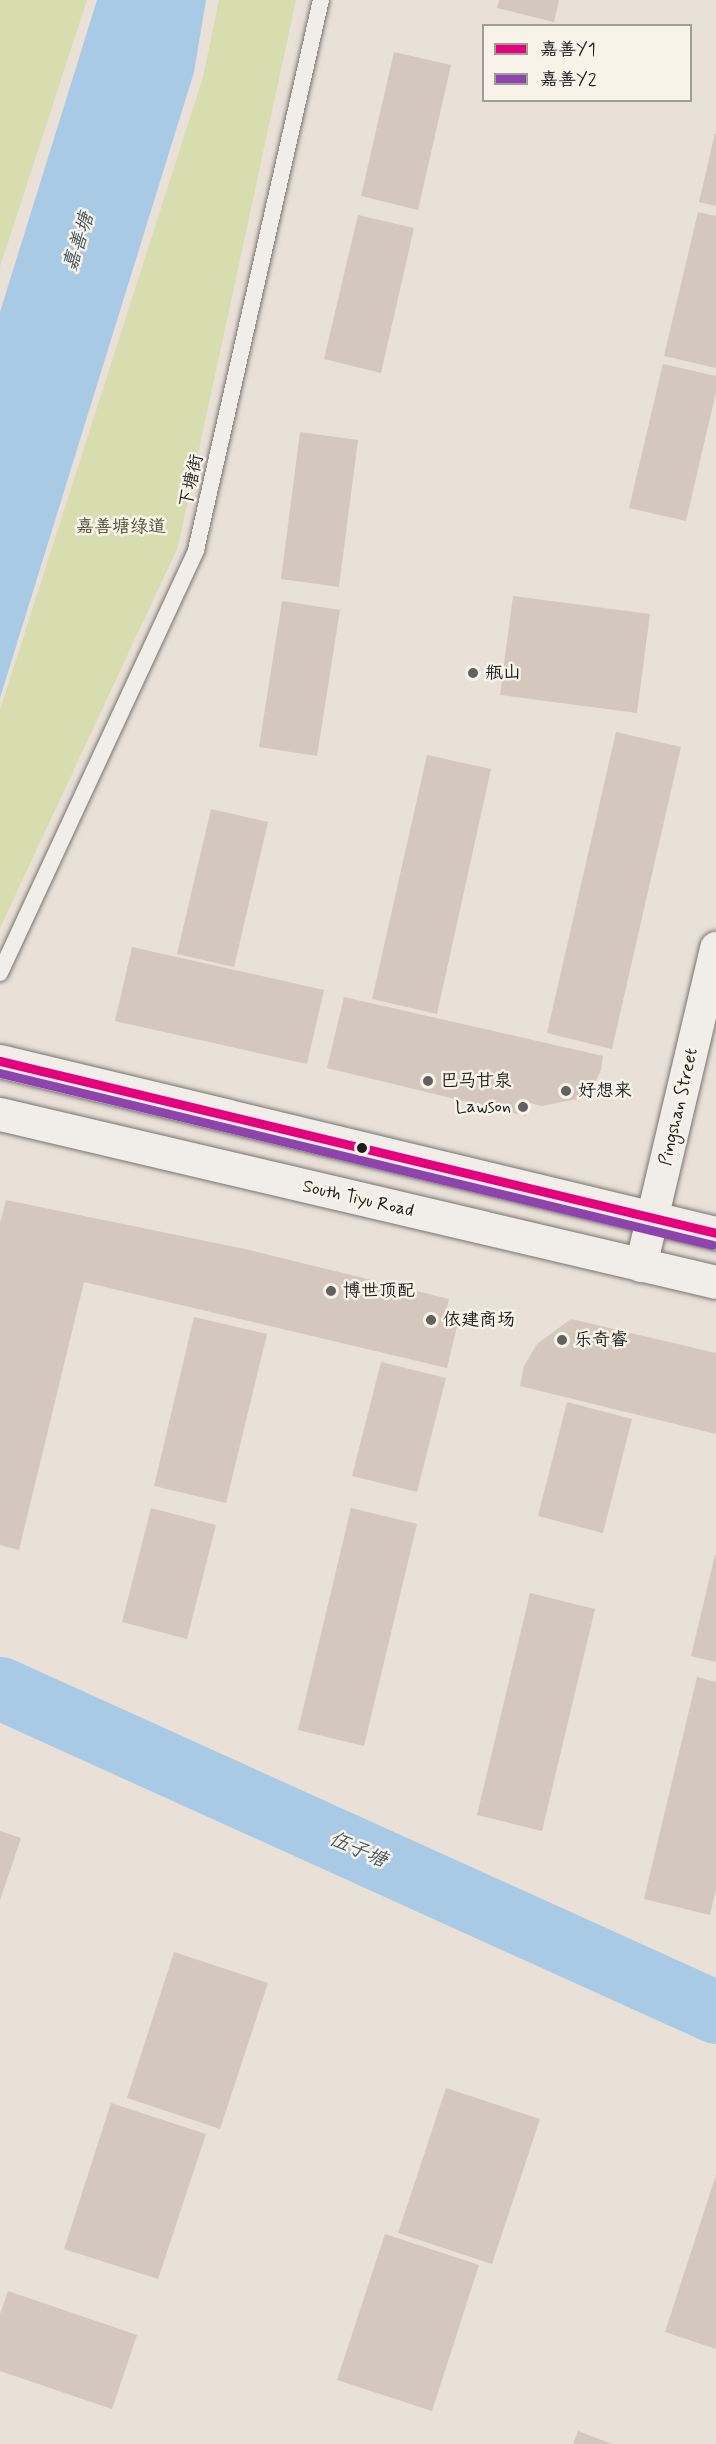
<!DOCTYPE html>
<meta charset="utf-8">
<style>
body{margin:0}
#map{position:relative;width:716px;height:2444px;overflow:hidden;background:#e9e0d7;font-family:Mynerve,"LXGW WenKai TC",sans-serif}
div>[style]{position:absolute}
.green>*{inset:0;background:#d8ddaf}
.water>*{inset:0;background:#a9cae5}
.river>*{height:63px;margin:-31.5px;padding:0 31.5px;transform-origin:31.5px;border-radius:31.5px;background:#a9cae5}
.building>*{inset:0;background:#d4c7bd}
.roads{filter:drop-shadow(0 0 2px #787470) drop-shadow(0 0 2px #787470)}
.lane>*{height:16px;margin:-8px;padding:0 8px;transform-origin:8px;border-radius:8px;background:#f1eeea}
.street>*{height:32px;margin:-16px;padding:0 16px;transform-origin:16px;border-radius:16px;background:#f1eeea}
.secondary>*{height:33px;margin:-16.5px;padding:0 16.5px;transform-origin:16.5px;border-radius:16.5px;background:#f1eeea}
.bus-1>*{height:9px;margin:-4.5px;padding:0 4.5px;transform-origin:4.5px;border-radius:4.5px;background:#e5007d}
.bus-2>*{height:9px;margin:-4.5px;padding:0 4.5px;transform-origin:4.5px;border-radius:4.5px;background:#8e44ad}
.dots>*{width:16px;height:16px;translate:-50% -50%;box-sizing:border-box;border:3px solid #f7f3e8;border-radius:50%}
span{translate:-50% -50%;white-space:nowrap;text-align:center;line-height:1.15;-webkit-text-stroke:5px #f7f3e8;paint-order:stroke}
.street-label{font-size:18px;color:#1c1c1c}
.park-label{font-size:18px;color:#51553e}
.poi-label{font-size:18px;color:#1c1c1c}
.left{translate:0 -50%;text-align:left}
.right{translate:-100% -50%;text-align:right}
.water-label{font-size:20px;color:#445664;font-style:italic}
.legend{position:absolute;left:482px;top:24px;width:210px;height:78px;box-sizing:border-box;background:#f7f3e8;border:2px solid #9f9d96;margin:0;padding:8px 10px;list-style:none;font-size:18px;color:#1c1c1c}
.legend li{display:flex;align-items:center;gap:12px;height:30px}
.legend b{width:30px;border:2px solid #9f9d96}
</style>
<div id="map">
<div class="green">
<div style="clip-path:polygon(0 0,87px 0,0 267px)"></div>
<div style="clip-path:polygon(219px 0,296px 0,178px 547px,0 928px,0 710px,203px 77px)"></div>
</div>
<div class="water">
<div style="clip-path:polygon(97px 0,206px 0,194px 72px,0 698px,0 312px)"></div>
</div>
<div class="river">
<div style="left:0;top:1688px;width:786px;rotate:24.35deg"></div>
</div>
<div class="building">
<div style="clip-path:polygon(499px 0,559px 0,554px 22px,497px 8px)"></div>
<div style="clip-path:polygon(394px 52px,451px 65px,418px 210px,361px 196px)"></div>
<div style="clip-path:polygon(715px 133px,716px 134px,716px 206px,699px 202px)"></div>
<div style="clip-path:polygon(698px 212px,716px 216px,716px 368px,664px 356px)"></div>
<div style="clip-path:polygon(358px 215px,414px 228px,381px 373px,324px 359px)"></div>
<div style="clip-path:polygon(663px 364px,716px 376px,716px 392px,686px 521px,629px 508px)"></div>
<div style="clip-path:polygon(300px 432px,358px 440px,339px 587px,281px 579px)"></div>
<div style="clip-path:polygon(513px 596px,650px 614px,637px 713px,500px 695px)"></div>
<div style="clip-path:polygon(282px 601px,340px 610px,317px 756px,259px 747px)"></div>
<div style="clip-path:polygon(616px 732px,681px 747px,612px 1049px,547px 1033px)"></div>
<div style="clip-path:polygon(427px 755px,491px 769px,437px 1014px,372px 999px)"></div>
<div style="clip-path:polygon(211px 809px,268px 822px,234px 967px,177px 954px)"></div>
<div style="clip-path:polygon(132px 947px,324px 990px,307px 1064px,115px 1021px)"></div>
<div style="clip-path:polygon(344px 997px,603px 1056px,601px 1070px,594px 1085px,577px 1099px,542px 1106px,530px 1103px,526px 1116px,327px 1068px)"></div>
<div style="clip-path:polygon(6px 1200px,245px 1249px,449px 1299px,446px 1311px,455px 1315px,457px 1326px,447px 1368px,84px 1282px,19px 1550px,0 1545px,0 1223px)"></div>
<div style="clip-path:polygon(194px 1317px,267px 1334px,226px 1503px,154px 1486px)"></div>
<div style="clip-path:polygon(571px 1319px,716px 1353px,716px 1434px,520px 1386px,524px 1366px,537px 1344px)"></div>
<div style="clip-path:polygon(381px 1362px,446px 1378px,417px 1492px,352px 1476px)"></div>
<div style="clip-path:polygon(567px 1402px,632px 1419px,603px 1533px,538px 1516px)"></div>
<div style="clip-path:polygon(151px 1508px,216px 1525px,187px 1639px,122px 1622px)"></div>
<div style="clip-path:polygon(351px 1508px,417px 1524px,364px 1746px,298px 1730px)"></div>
<div style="clip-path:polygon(715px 1555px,716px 1555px,716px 1662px,691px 1656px)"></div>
<div style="clip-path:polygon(530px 1593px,595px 1609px,542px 1831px,477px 1815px)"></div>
<div style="clip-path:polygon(697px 1677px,716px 1682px,716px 1889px,710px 1915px,644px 1899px)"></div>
<div style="clip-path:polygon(0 1831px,21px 1838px,0 1900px)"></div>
<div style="clip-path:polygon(174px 1952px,268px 1983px,220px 2129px,127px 2098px)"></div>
<div style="clip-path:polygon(446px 2088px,540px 2119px,492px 2264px,398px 2233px)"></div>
<div style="clip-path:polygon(111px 2103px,206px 2134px,158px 2279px,64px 2249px)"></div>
<div style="clip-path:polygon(716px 2175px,716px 2349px,665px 2332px)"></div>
<div style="clip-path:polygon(385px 2234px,479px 2265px,432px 2411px,337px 2380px)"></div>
<div style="clip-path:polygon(8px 2291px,137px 2335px,112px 2409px,0 2371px,0 2314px)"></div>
<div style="clip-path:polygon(578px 2431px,612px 2444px,573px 2444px)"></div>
</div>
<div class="roads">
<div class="lane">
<div style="left:0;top:973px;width:466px;rotate:-65.1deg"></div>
<div style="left:196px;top:550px;width:564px;rotate:-77.2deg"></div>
</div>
<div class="street">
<div style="left:641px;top:1266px;width:327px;rotate:-76.7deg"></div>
</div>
<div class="secondary">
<div style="left:0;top:1061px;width:736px;rotate:13.51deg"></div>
<div style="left:0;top:1114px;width:735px;rotate:13.2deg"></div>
</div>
</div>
<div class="bus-1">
<div style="left:0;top:1061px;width:736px;rotate:13.51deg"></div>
</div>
<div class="bus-2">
<div style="left:0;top:1073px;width:733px;rotate:13.56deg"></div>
</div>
<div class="dots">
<div style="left:473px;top:673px;background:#64615d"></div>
<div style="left:428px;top:1081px;background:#64615d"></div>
<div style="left:566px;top:1091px;background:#64615d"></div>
<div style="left:523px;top:1107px;background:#64615d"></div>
<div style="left:362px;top:1148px;background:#1c1c1c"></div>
<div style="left:331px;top:1291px;background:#64615d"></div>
<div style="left:431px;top:1320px;background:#64615d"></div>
<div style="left:562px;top:1340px;background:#64615d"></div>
</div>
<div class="street-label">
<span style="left:192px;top:481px;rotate:-77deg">下塘街</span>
<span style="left:679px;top:1107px;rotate:-77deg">Pingshan Street</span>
<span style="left:358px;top:1199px;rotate:13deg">South Tiyu Road</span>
</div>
<div class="park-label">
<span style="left:121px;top:527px">嘉善塘绿道</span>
</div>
<div class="poi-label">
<span class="left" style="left:485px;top:673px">瓶山</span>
<span class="left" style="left:440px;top:1081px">巴马甘泉</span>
<span class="left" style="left:578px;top:1091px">好想来</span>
<span class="right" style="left:511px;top:1107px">Lawson</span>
<span class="left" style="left:343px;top:1291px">博世顶配</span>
<span class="left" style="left:443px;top:1320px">依建商场</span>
<span class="left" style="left:574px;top:1340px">乐奇睿</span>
</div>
<div class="water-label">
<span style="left:79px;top:242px;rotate:-72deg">嘉善塘</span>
<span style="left:358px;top:1850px;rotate:24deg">伍子塘</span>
</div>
<ul class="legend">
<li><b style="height:8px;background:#e5007d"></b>嘉善Y1</li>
<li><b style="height:8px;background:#8e44ad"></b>嘉善Y2</li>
</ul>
</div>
